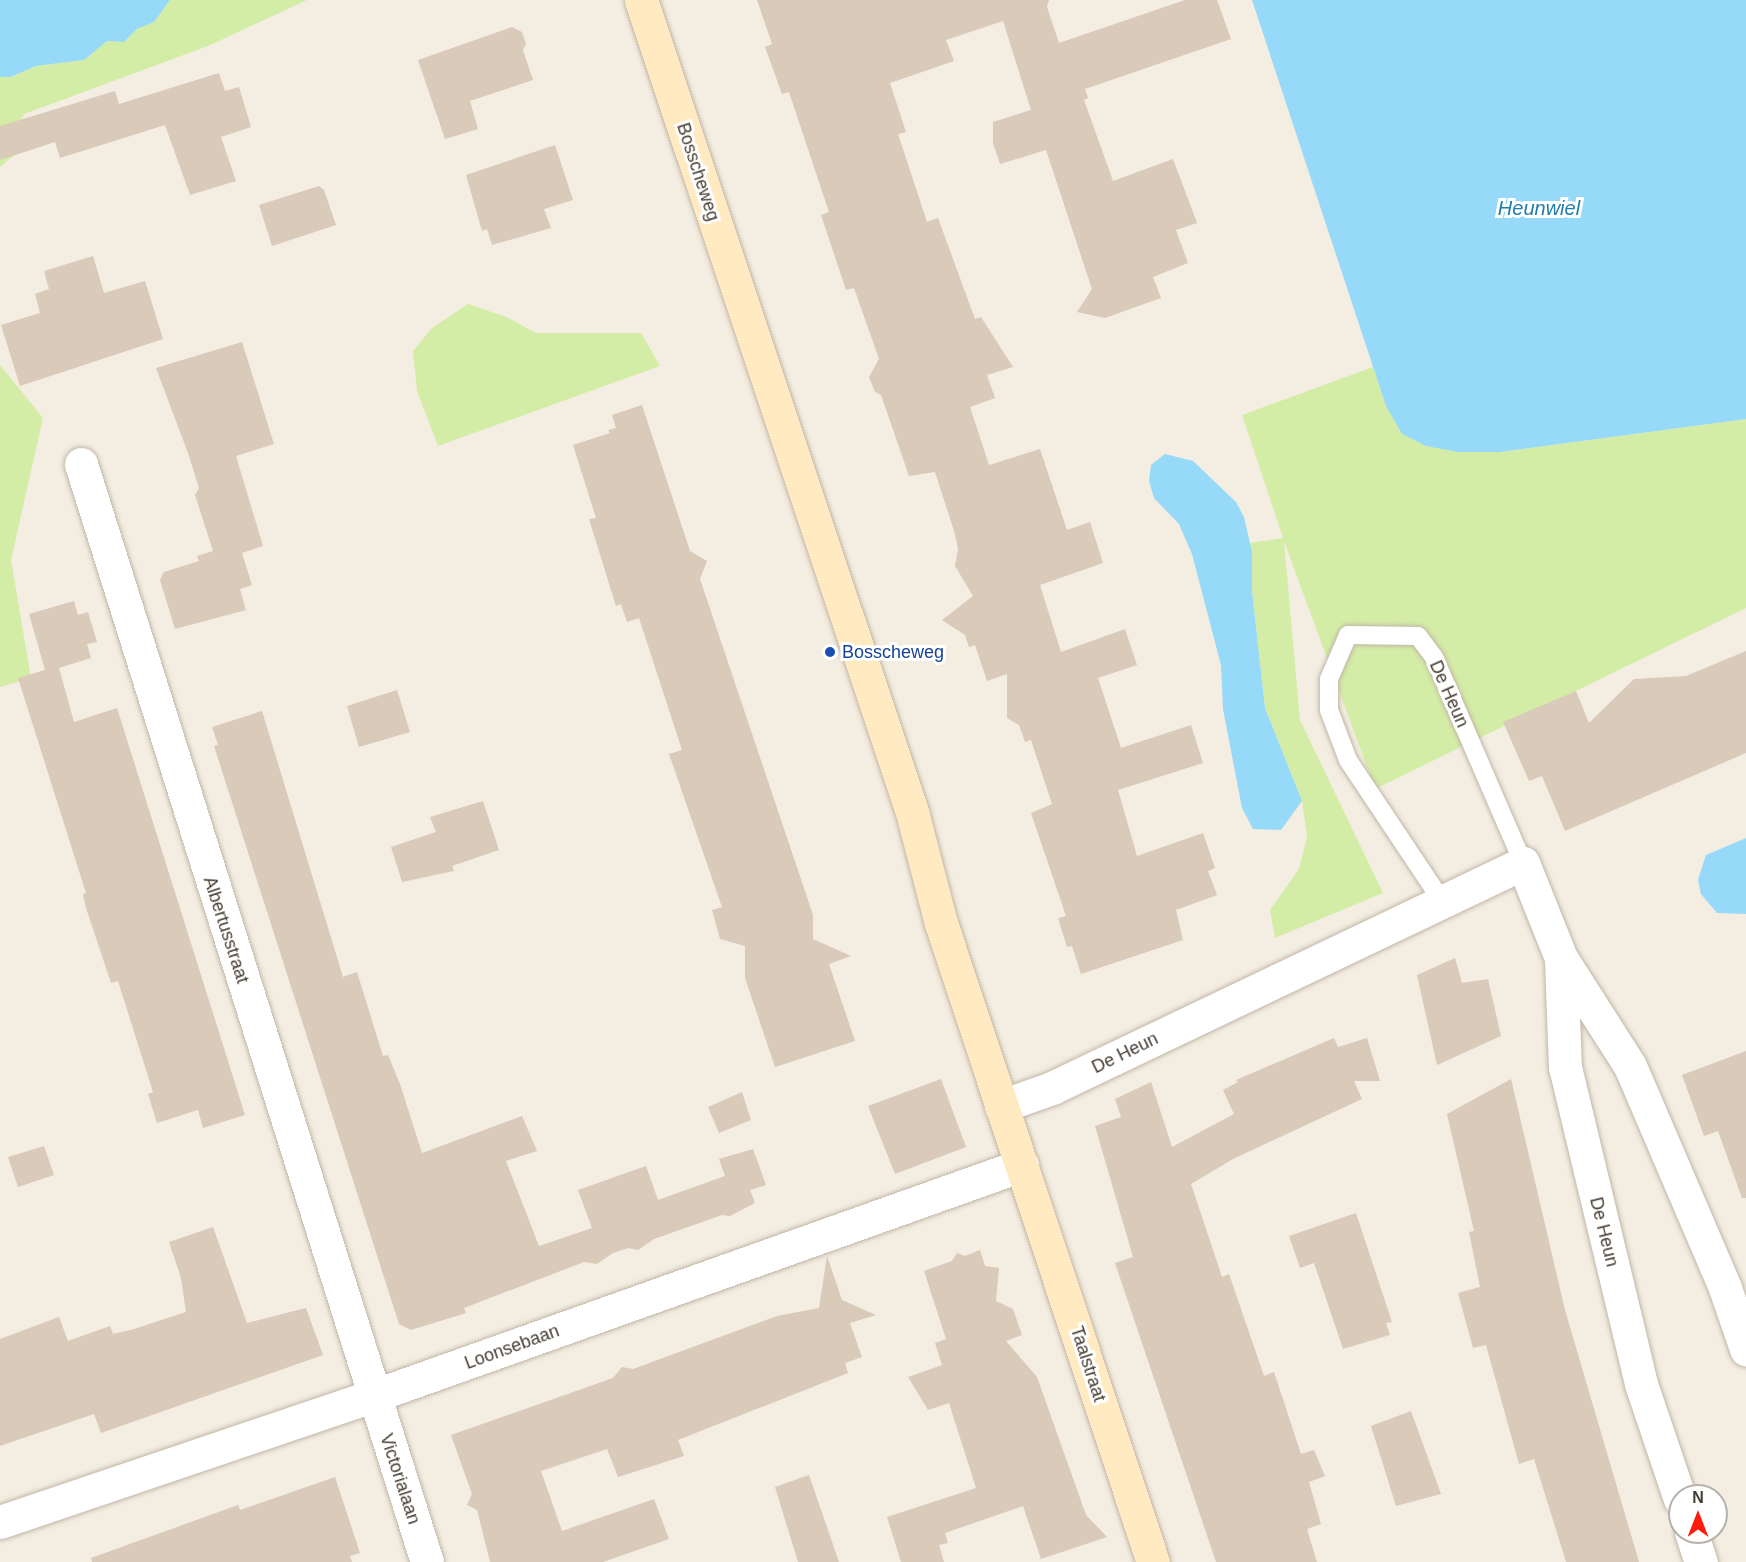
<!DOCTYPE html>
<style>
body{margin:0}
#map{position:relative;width:1746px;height:1562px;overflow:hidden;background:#f3ede2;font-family:Helvetica,sans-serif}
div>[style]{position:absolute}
.green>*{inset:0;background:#d4eda6}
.water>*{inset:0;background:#96d9f8}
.building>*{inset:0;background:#d9cab9}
.roads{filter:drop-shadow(0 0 2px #c2b6a7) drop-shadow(0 0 2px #c2b6a7)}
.service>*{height:18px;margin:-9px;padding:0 9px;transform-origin:9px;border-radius:9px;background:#fff}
.minor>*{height:33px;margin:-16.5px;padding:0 16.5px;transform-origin:16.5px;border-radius:16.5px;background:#fff}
.secondary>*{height:33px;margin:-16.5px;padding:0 16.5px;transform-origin:16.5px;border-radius:16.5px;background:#ffeac1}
.dots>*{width:16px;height:16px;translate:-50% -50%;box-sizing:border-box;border:3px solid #fff;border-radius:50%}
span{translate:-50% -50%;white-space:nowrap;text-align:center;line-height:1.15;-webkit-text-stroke:6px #fff;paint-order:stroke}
.street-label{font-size:18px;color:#453c32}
.transit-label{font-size:18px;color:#164399}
.left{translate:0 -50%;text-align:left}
.water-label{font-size:20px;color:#1e7dab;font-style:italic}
.north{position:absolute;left:1668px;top:1484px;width:60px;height:60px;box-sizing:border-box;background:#fff;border:2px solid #b5b1ad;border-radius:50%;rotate:0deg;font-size:16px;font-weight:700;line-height:24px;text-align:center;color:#453c32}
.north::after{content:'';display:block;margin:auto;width:21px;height:27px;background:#ff1b0e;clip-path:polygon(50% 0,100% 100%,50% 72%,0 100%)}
</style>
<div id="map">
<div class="green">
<div style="clip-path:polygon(170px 0,307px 0,208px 46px,24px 114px,15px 131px,19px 151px,0 167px,0 77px,12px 77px,36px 66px,84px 60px,107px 41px,124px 42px,137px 29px,154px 22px)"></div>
<div style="clip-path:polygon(468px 304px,506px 317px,536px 333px,641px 333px,660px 366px,438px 446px,417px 391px,413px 351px,432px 328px)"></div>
<div style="clip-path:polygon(0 365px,43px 418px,11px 560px,31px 678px,0 687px)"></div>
<div style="clip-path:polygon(1373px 367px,1386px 406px,1500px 452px,1746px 419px,1746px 608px,1375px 789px,1284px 541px,1300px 720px,1383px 893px,1275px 938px,1270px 910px,1299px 869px,1307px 837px,1302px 801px,1265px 708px,1252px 591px,1250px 543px,1283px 538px,1242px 415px)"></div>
</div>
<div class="water">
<div style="clip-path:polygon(0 0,170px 0,154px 22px,137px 29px,124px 42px,107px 41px,84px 60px,36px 66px,11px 77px,0 77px)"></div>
<div style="clip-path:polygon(1252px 0,1746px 0,1746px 419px,1500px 452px,1458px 452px,1426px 446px,1402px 434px,1386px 406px)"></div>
<div style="clip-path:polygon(1165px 454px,1193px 461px,1236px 502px,1244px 517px,1252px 552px,1252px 591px,1265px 708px,1302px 801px,1281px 830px,1253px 829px,1242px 808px,1223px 709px,1221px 665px,1192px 554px,1179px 524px,1154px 498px,1149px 481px,1151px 465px)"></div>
<div style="clip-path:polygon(1746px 838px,1746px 914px,1717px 913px,1701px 894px,1698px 880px,1706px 855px)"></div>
</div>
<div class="building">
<div style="clip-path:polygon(757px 0,1049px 0,1047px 7px,1059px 43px,1185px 0,1217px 0,1231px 39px,1085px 89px,1088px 98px,1084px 100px,1113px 181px,1173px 159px,1197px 223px,1176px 230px,1188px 263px,1153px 277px,1161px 298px,1105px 318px,1077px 312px,1092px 289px,1046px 150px,1000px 164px,993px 143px,993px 122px,1031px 110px,1003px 21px,946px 40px,954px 61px,890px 83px,906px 132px,898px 134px,927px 222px,938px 218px,975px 319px,981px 317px,1013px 367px,987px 375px,995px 398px,970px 407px,989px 465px,1040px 449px,1067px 530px,1090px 522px,1103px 563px,1040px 585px,1061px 652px,1125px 629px,1137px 665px,1098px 678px,1121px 748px,1191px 725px,1203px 763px,1118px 790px,1137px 856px,1203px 833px,1215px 868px,1208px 871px,1217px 895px,1176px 910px,1183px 940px,1081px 974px,1072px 946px,1067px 947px,1058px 918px,1066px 916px,1031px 813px,1052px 804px,1031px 740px,1025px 742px,1019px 725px,1007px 718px,1007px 674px,987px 681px,975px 645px,969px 647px,965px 635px,942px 620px,973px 596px,955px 566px,958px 549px,955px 534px,935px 472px,909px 476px,881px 395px,875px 392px,869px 377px,879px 359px,854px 288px,846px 290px,821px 215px,829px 212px,789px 92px,782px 94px,765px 47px,772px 44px)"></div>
<div style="clip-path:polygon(512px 27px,522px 32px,526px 44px,523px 50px,533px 80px,470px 101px,478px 129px,445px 139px,418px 60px)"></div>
<div style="clip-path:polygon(219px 73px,225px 91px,239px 87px,251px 127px,221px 137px,236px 181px,190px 195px,165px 125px,60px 158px,55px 142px,0 160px,0 126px,115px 91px,119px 104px)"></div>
<div style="clip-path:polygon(555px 145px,573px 200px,544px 209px,551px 228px,492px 245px,487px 229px,482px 231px,466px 175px)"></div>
<div style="clip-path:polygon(319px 186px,324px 190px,336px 225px,272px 246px,259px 205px)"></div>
<div style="clip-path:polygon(93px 256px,104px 293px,145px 281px,163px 339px,20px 386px,1px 325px,40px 313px,35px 294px,49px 289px,44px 271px)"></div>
<div style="clip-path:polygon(242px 342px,274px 444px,236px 456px,263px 546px,242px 553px,252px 585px,240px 589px,246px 610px,175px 629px,160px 580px,164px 572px,199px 561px,197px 556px,213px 551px,195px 495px,199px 488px,188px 453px,156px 368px)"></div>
<div style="clip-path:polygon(642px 405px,690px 551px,707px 561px,700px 579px,813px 915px,813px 939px,851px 956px,829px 964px,855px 1041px,775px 1067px,745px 978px,745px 946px,720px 939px,712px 910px,722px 907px,669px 754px,682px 750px,639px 618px,627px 622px,621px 604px,616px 606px,589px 519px,596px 518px,573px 445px,610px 433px,608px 430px,616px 428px,612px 415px)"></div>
<div style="clip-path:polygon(74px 601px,78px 615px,88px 612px,97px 642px,87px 644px,91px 658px,59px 668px,74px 722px,117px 708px,245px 1115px,203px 1128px,198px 1110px,157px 1123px,148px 1094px,153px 1092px,118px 981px,111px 983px,86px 908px,83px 894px,86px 893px,18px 678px,45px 670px,29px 614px)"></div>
<div style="clip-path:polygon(1746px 651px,1746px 753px,1565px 831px,1542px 776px,1529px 781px,1503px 722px,1576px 691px,1589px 723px,1634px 679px,1686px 676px)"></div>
<div style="clip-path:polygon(397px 690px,410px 732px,359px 747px,347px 706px)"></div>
<div style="clip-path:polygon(262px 711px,343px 977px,357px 972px,383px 1056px,388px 1055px,400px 1084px,422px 1153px,522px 1116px,537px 1151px,506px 1161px,539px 1246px,592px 1228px,578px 1190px,646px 1166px,658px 1200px,725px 1176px,719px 1159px,753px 1149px,766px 1185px,750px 1190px,755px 1203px,730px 1216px,722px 1215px,654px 1239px,638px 1250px,628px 1248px,613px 1253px,597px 1264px,584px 1262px,464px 1308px,466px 1313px,411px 1330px,399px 1324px,214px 746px,218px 745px,212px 727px)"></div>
<div style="clip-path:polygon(483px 801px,499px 850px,452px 866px,454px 871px,402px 882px,391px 847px,436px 832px,430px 817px)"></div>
<div style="clip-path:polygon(1455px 958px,1462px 983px,1488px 979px,1501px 1036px,1437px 1065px,1417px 975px)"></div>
<div style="clip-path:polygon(1334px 1038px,1338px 1047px,1367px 1038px,1380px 1081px,1354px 1081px,1362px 1099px,1233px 1159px,1191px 1184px,1222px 1277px,1229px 1274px,1264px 1376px,1274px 1372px,1301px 1454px,1314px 1450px,1325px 1476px,1309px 1482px,1321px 1524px,1307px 1529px,1317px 1562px,1216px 1562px,1115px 1263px,1133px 1257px,1095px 1126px,1121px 1117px,1115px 1099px,1151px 1082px,1172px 1147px,1234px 1114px,1223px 1090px,1238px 1082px,1236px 1080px)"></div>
<div style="clip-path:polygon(1746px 1051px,1746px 1198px,1742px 1198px,1718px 1131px,1704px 1136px,1682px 1075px)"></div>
<div style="clip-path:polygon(941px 1079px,966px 1147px,895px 1174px,868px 1106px)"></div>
<div style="clip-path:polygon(1511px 1079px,1565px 1310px,1639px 1562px,1566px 1562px,1534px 1459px,1519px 1464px,1486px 1345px,1473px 1348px,1458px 1293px,1480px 1287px,1469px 1232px,1474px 1231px,1447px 1114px)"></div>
<div style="clip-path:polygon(742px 1092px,751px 1120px,719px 1133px,708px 1107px)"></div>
<div style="clip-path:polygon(44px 1146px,54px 1175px,18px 1187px,8px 1157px)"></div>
<div style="clip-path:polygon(1356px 1213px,1392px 1322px,1386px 1323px,1390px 1335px,1343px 1349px,1314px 1263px,1300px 1268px,1289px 1236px)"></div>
<div style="clip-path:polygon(213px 1227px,247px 1323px,306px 1308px,323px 1355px,101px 1433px,94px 1414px,0 1446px,0 1339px,59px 1317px,68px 1341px,110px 1326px,113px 1334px,131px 1330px,186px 1312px,181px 1278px,169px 1242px)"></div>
<div style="clip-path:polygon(980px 1250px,985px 1266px,999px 1268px,996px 1301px,1013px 1309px,1022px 1335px,1006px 1341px,1037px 1377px,1086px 1515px,1107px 1537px,1041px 1559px,1023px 1506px,945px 1533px,948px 1543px,939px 1545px,944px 1562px,901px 1562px,887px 1517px,976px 1488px,949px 1403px,928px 1410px,908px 1377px,942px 1365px,935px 1343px,946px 1339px,924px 1271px,952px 1261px,957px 1253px,965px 1256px)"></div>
<div style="clip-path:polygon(827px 1256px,842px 1300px,876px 1315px,850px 1323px,862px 1357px,845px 1363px,848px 1373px,678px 1440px,684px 1456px,618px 1477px,607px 1449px,541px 1471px,562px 1531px,654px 1499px,669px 1539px,603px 1562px,490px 1562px,477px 1510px,467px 1505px,472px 1494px,451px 1435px,613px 1378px,622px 1367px,633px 1369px,777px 1316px,819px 1308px)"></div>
<div style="clip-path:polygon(1411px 1411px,1441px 1494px,1396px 1506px,1371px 1426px)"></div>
<div style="clip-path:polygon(809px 1475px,839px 1562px,798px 1562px,775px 1487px)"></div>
<div style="clip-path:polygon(335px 1477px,360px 1553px,350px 1556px,352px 1562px,92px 1562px,91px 1558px,238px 1505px,240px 1510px)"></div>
</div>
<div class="roads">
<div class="service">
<div style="left:1442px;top:901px;width:169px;rotate:-123.7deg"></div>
<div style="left:1348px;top:760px;width:53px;rotate:-110.8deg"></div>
<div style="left:1329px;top:710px;width:31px;rotate:-90deg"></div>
<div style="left:1329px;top:679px;width:48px;rotate:-66.6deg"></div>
<div style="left:1348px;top:635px;width:70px;rotate:0.8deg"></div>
<div style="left:1418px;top:636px;width:26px;rotate:53deg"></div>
<div style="left:1434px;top:657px;width:224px;rotate:66.6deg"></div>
</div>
<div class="minor">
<div style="left:81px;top:464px;width:1151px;rotate:72.51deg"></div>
<div style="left:1561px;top:960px;width:107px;rotate:87.9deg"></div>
<div style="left:1565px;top:1067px;width:326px;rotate:76.5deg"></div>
<div style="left:1641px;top:1384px;width:121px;rotate:71.3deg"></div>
<div style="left:1001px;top:1106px;width:54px;rotate:-19.4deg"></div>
<div style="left:1052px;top:1088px;width:522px;rotate:-25.53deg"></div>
<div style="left:1523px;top:863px;width:102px;rotate:68.2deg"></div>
<div style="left:1561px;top:958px;width:128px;rotate:57.4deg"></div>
<div style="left:1630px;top:1066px;width:241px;rotate:66.8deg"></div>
<div style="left:1725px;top:1288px;width:65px;rotate:71deg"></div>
<div style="left:0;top:1522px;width:394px;rotate:-18.7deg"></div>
<div style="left:373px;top:1396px;width:689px;rotate:-19.59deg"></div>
<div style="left:1691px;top:1532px;width:32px;rotate:72deg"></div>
</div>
<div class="secondary">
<div style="left:641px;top:0;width:856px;rotate:71.54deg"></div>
<div style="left:912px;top:812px;width:115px;rotate:75.4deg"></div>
<div style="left:941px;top:923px;width:673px;rotate:71.65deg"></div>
</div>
</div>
<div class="dots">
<div style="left:830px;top:652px;background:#1a4fb4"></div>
</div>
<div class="street-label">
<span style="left:698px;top:172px;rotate:72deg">Bosscheweg</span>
<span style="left:1449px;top:694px;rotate:66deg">De Heun</span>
<span style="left:226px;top:930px;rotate:72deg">Albertusstraat</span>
<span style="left:1125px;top:1053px;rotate:-26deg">De Heun</span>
<span style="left:1604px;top:1232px;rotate:76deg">De Heun</span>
<span style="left:512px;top:1347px;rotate:-20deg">Loonsebaan</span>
<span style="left:1088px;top:1364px;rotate:72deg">Taalstraat</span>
<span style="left:400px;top:1479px;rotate:72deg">Victorialaan</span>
</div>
<div class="transit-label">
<span class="left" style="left:842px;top:652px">Bosscheweg</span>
</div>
<div class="water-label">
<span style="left:1539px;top:208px">Heunwiel</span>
</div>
<div class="north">N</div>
</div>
